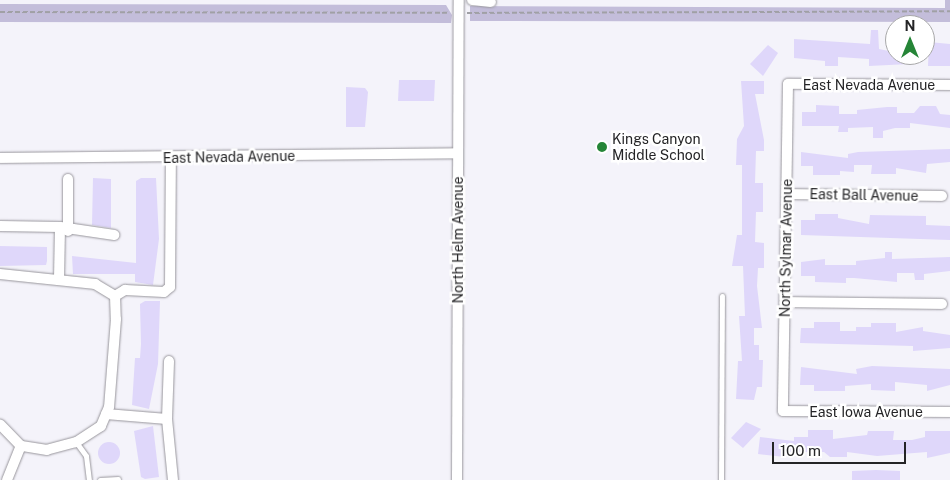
<!DOCTYPE html>
<style>
body{margin:0}
#map{position:relative;width:950px;height:480px;overflow:hidden;background:#f4f3fa;font-family:"Public Sans",sans-serif}
div>[style]{position:absolute}
.green>*{inset:0;background:#c3bdda}
.building>*{inset:0;background:#dfd7fa}
.round{border-radius:50%}
.path>*{height:2px;margin-top:-1px;transform-origin:0;background:repeating-linear-gradient(90deg,#a0a0a5 0 5px,transparent 0 7.5px)}
.roads{filter:drop-shadow(0 0 1px #98969c) drop-shadow(0 0 1px #98969c)}
.service>*{height:5px;margin:-2.5px;padding:0 2.5px;transform-origin:2.5px;border-radius:2.5px;background:#fff}
.minor>*{height:10px;margin:-5px;padding:0 5px;transform-origin:5px;border-radius:5px;background:#fff}
.dots>*{width:14px;height:14px;translate:-50% -50%;box-sizing:border-box;border:2px solid #fff;border-radius:50%}
span{translate:-50% -50%;white-space:nowrap;text-align:center;line-height:1.15;-webkit-text-stroke:5px #fff;paint-order:stroke}
.street-label{font-size:14px;color:#242426}
.poi-label{font-size:14px;color:#242426}
.left{translate:0 -50%;text-align:left}
.north{position:absolute;left:885px;top:15px;width:50px;height:50px;box-sizing:border-box;background:#fff;border:1px solid #a7a7a8;border-radius:50%;rotate:0deg;font-size:14px;font-weight:700;line-height:20px;text-align:center;color:#242426}
.north::after{content:'';display:block;margin:auto;width:18px;height:22px;background:#258537;clip-path:polygon(50% 0,100% 100%,50% 72%,0 100%)}
.scale{position:absolute;left:772px;top:442px;width:134px;height:22px;box-sizing:border-box;border:2px solid #242426;border-top:0;padding-left:6px;font-size:15px;line-height:18px;white-space:nowrap;color:#242426;-webkit-text-stroke:4px #fff;paint-order:stroke}
</style>
<div id="map">
<div class="green">
<div style="clip-path:polygon(945px 0,950px 0,950px 22px,470px 21px,470px 6px,945px 8px)"></div>
<div style="clip-path:polygon(0 4px,446px 5px,452px 15px,451px 23px,0 22px)"></div>
</div>
<div class="building">
<div style="clip-path:polygon(871px 30px,878px 30px,879px 49px,909px 55px,909px 64px,869px 66px,869px 59px,838px 57px,838px 66px,825px 66px,825px 61px,794px 58px,794px 39px,870px 44px)"></div>
<div style="clip-path:polygon(929px 42px,950px 44px,950px 66px,928px 66px)"></div>
<div style="clip-path:polygon(768px 45px,778px 53px,763px 76px,750px 64px)"></div>
<div style="clip-path:polygon(399px 80px,435px 80px,434px 101px,398px 101px)"></div>
<div style="clip-path:polygon(741px 81px,764px 81px,764px 94px,755px 94px,764px 140px,764px 151px,756px 151px,755px 183px,763px 183px,763px 212px,756px 212px,755px 242px,764px 243px,764px 268px,758px 268px,757px 286px,762px 328px,754px 328px,754px 345px,759px 345px,759px 360px,763px 360px,762px 387px,757px 387px,754px 400px,736px 399px,738px 361px,742px 361px,739px 316px,745px 316px,743px 266px,732px 266px,737px 235px,742px 235px,742px 165px,736px 165px,737px 139px,744px 126px)"></div>
<div style="clip-path:polygon(346px 87px,365px 88px,368px 92px,365px 127px,346px 127px)"></div>
<div style="clip-path:polygon(816px 105px,839px 106px,839px 114px,857px 114px,857px 110px,887px 107px,897px 107px,897px 113px,914px 113px,920px 106px,936px 106px,940px 114px,950px 115px,950px 128px,910px 123px,910px 128px,895px 128px,883px 131px,883px 138px,873px 138px,873px 127px,848px 128px,848px 132px,838px 132px,839px 126px,802px 126px,802px 112px,816px 112px)"></div>
<div style="clip-path:polygon(950px 149px,950px 162px,927px 164px,926px 173px,896px 168px,896px 174px,871px 174px,872px 165px,854px 165px,854px 172px,840px 171px,840px 175px,813px 175px,813px 166px,801px 166px,801px 152px,848px 158px,848px 154px,858px 152px)"></div>
<div style="clip-path:polygon(93px 178px,111px 179px,111px 228px,92px 225px)"></div>
<div style="clip-path:polygon(141px 178px,156px 178px,159px 239px,153px 285px,135px 282px,135px 274px,73px 274px,72px 256px,136px 263px,136px 181px)"></div>
<div style="clip-path:polygon(815px 214px,838px 214px,838px 218px,869px 224px,870px 215px,926px 216px,926px 225px,950px 226px,950px 240px,801px 235px,801px 220px,815px 220px)"></div>
<div style="clip-path:polygon(0 246px,47px 247px,47px 261px,46px 265px,0 266px)"></div>
<div style="clip-path:polygon(885px 252px,892px 252px,892px 259px,950px 257px,950px 271px,924px 274px,924px 280px,915px 280px,914px 273px,897px 273px,897px 282px,854px 278px,846px 278px,846px 283px,815px 282px,815px 276px,801px 276px,801px 262px,825px 259px,825px 265px,856px 265px,856px 261px,885px 258px)"></div>
<div style="clip-path:polygon(145px 301px,160px 301px,158px 364px,149px 409px,132px 405px,135px 358px,140px 358px,141px 344px,140px 304px)"></div>
<div style="clip-path:polygon(814px 322px,840px 322px,840px 331px,856px 331px,856px 327px,871px 327px,871px 323px,896px 323px,896px 332px,923px 327px,923px 331px,950px 335px,950px 348px,913px 351px,913px 346px,800px 343px,801px 328px,814px 328px)"></div>
<div style="clip-path:polygon(872px 366px,950px 369px,950px 385px,927px 391px,927px 385px,895px 382px,895px 391px,871px 390px,871px 384px,845px 386px,845px 391px,814px 391px,814px 385px,800px 385px,801px 367px,857px 374px,856px 369px)"></div>
<div style="clip-path:polygon(746px 422px,761px 429px,743px 448px,731px 438px)"></div>
<div style="clip-path:polygon(153px 426px,159px 477px,145px 479px,141px 477px,134px 431px)"></div>
<div style="clip-path:polygon(808px 430px,833px 430px,833px 439px,867px 435px,868px 431px,894px 431px,893px 440px,912px 440px,925px 437px,925px 431px,950px 431px,950px 453px,927px 458px,927px 452px,877px 456px,847px 452px,847px 457px,830px 457px,824px 452px,786px 452px,785px 457px,758px 454px,760px 437px,794px 441px,794px 437px,808px 437px)"></div>
<div class="round" style="left:98px;top:442px;width:22px;height:22px"></div>
<div style="clip-path:polygon(876px 470px,900px 471px,900px 480px,852px 480px,852px 471px)"></div>
</div>
<div class="path">
<div style="left:0;top:12px;width:450px;rotate:0.1deg"></div>
<div style="left:467px;top:13px;width:483px;rotate:-0.2deg"></div>
</div>
<div class="roads">
<div class="service">
<div style="left:76px;top:442px;width:17px;rotate:54deg"></div>
<div style="left:86px;top:456px;width:24px;rotate:83deg"></div>
<div style="left:100px;top:480px;width:18px;rotate:-3deg"></div>
<div style="left:721px;top:480px;width:184px;rotate:-89.7deg"></div>
</div>
<div class="minor">
<div style="left:472px;top:0;width:19px;rotate:6deg"></div>
<div style="left:950px;top:85px;width:162px;rotate:-179.6deg"></div>
<div style="left:788px;top:84px;width:327px;rotate:90.9deg"></div>
<div style="left:783px;top:411px;width:167px;rotate:0.3deg"></div>
<div style="left:0;top:158px;width:458px;rotate:-0.6deg"></div>
<div style="left:68px;top:179px;width:52px;rotate:90deg"></div>
<div style="left:787px;top:194px;width:155px;rotate:0.7deg"></div>
<div style="left:0;top:226px;width:60px;rotate:1deg"></div>
<div style="left:60px;top:227px;width:53px;rotate:91.1deg"></div>
<div style="left:60px;top:227px;width:55px;rotate:8.4deg"></div>
<div style="left:0;top:274px;width:96px;rotate:6deg"></div>
<div style="left:95px;top:284px;width:23px;rotate:31deg"></div>
<div style="left:115px;top:296px;width:23px;rotate:88deg"></div>
<div style="left:116px;top:319px;width:88px;rotate:94.5deg"></div>
<div style="left:109px;top:407px;width:21px;rotate:113deg"></div>
<div style="left:101px;top:426px;width:30px;rotate:147deg"></div>
<div style="left:76px;top:442px;width:30px;rotate:165deg"></div>
<div style="left:47px;top:450px;width:26px;rotate:-171deg"></div>
<div style="left:21px;top:446px;width:30px;rotate:-134deg"></div>
<div style="left:115px;top:296px;width:12px;rotate:-31deg"></div>
<div style="left:125px;top:290px;width:39px;rotate:3deg"></div>
<div style="left:164px;top:292px;width:8px;rotate:-40deg"></div>
<div style="left:170px;top:287px;width:129px;rotate:-89.6deg"></div>
<div style="left:785px;top:302px;width:157px;rotate:0.7deg"></div>
<div style="left:106px;top:414px;width:61px;rotate:4.7deg"></div>
<div style="left:167px;top:419px;width:61px;rotate:84.4deg"></div>
<div style="left:167px;top:419px;width:58px;rotate:-88deg"></div>
<div style="left:7px;top:480px;width:37px;rotate:-68deg"></div>
<div style="left:457px;top:480px;width:480px;rotate:-89.8deg"></div>
</div>
</div>
<div class="dots">
<div style="left:602px;top:147px;background:#258537"></div>
</div>
<div class="street-label">
<span style="left:869px;top:85px">East Nevada Avenue</span>
<span style="left:229px;top:157px;rotate:-1deg">East Nevada Avenue</span>
<span style="left:864px;top:195px;rotate:1deg">East Ball Avenue</span>
<span style="left:458px;top:240px;rotate:-90deg">North Helm Avenue</span>
<span style="left:786px;top:248px;rotate:-89deg">North Sylmar Avenue</span>
<span style="left:866px;top:412px">East Iowa Avenue</span>
</div>
<div class="poi-label">
<span class="left" style="left:612px;top:147px">Kings Canyon<br>Middle School</span>
</div>
<div class="north">N</div>
<div class="scale">100 m</div>
</div>
